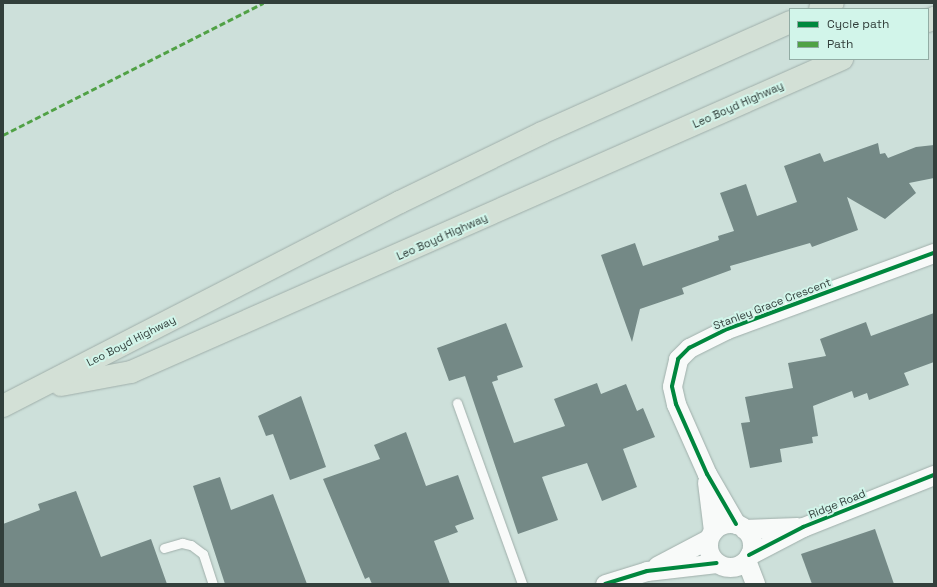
<!DOCTYPE html>
<style>
body{margin:0}
#map{position:relative;width:937px;height:587px;overflow:hidden;background:#cde0da;font-family:"Space Grotesk",sans-serif}
div>[style]{position:absolute}
.building>*{inset:0;background:#748986}
.roads{filter:drop-shadow(0 0 1px #9faeaa) drop-shadow(0 0 1px #9faeaa)}
.service>*{height:9px;margin:-4.5px;padding:0 4.5px;transform-origin:4.5px;border-radius:4.5px;background:#f8faf9}
.minor>*{height:19px;margin:-9.5px;padding:0 9.5px;transform-origin:9.5px;border-radius:9.5px;background:#f8faf9}
.minor>.ring{margin:-9.5px;padding:0;box-sizing:content-box;background:none;border:19px solid #f8faf9;border-radius:50%}
.trunk>*{height:22px;margin:-11px;padding:0 11px;transform-origin:11px;border-radius:11px;background:#d3e0d6}
.quiet>*{height:3px;margin-top:-1.5px;transform-origin:0;background:repeating-linear-gradient(90deg,#50a145 0 6px,transparent 0 9px)}
.cycleway>*{height:4px;margin:-2px;padding:0 2px;transform-origin:2px;border-radius:2px;background:#00873e}
span{translate:-50% -50%;white-space:nowrap;text-align:center;line-height:1.15;-webkit-text-stroke:4px #d2f5ea;paint-order:stroke}
.street-label{font-size:11px;color:#323f3b}
.frame{position:absolute;inset:0;border:4px solid #323f3b;pointer-events:none}
.legend{position:absolute;left:789px;top:8px;width:140px;height:52px;box-sizing:border-box;background:#d2f5ea;border:1px solid #92aca4;margin:0;padding:5px 7px;list-style:none;font-size:12px;color:#323f3b}
.legend li{display:flex;align-items:center;gap:8px;height:20px}
.legend b{width:20px;border:1px solid #92aca4}
</style>
<div id="map">
<div class="building">
<div style="clip-path:polygon(878px 143px,880px 154px,885px 153px,888px 158px,916px 147px,934px 145px,934px 178px,909px 183px,916px 193px,885px 219px,847px 197px,858px 230px,812px 247px,810px 243px,730px 266px,731px 270px,682px 288px,684px 294px,640px 309px,632px 342px,601px 255px,635px 243px,643px 266px,719px 240px,718px 236px,734px 231px,720px 193px,746px 184px,757px 216px,797px 202px,784px 166px,820px 153px,824px 162px)"></div>
<div style="clip-path:polygon(934px 313px,934px 362px,904px 373px,909px 385px,869px 400px,867px 393px,854px 398px,852px 391px,813px 406px,818px 436px,812px 437px,813px 443px,780px 449px,782px 462px,750px 468px,741px 423px,750px 422px,745px 397px,793px 388px,788px 363px,826px 356px,820px 339px,866px 322px,871px 336px)"></div>
<div style="clip-path:polygon(506px 323px,523px 367px,497px 376px,498px 380px,492px 382px,514px 443px,565px 426px,554px 399px,597px 383px,601px 394px,626px 384px,637px 411px,643px 408px,655px 437px,623px 449px,637px 487px,602px 501px,587px 463px,542px 477px,558px 520px,518px 534px,465px 376px,449px 381px,437px 348px)"></div>
<div style="clip-path:polygon(301px 396px,326px 467px,290px 480px,273px 434px,266px 436px,258px 416px)"></div>
<div style="clip-path:polygon(406px 432px,426px 486px,458px 475px,474px 519px,455px 526px,458px 532px,434px 541px,450px 584px,372px 584px,369px 577px,365px 579px,323px 479px,380px 459px,374px 445px)"></div>
<div style="clip-path:polygon(220px 477px,231px 510px,273px 494px,307px 584px,225px 584px,193px 486px)"></div>
<div style="clip-path:polygon(76px 491px,101px 557px,151px 539px,167px 584px,3px 584px,3px 524px,40px 510px,38px 504px)"></div>
<div style="clip-path:polygon(875px 529px,894px 584px,812px 584px,801px 554px)"></div>
</div>
<div class="roads">
<div class="service">
<div style="left:457px;top:403px;width:192px;rotate:70.2deg"></div>
<div style="left:164px;top:548px;width:19px;rotate:-16deg"></div>
<div style="left:182px;top:543px;width:9px;rotate:13deg"></div>
<div style="left:191px;top:545px;width:15px;rotate:37deg"></div>
<div style="left:203px;top:554px;width:32px;rotate:72deg"></div>
</div>
<div class="minor">
<div style="left:707px;top:482px;width:49px;rotate:83deg"></div>
<div class="ring" style="left:708px;top:523px;width:25px;height:25px"></div>
<div style="left:736px;top:524px;width:58px;rotate:-120.1deg"></div>
<div style="left:707px;top:474px;width:77px;rotate:-113.9deg"></div>
<div style="left:676px;top:404px;width:18px;rotate:-103deg"></div>
<div style="left:672px;top:386px;width:28px;rotate:-77deg"></div>
<div style="left:678px;top:359px;width:16px;rotate:-45deg"></div>
<div style="left:689px;top:348px;width:42px;rotate:-26.6deg"></div>
<div style="left:727px;top:329px;width:221px;rotate:-20.2deg"></div>
<div style="left:744px;top:529px;width:53px;rotate:-2.2deg"></div>
<div style="left:749px;top:555px;width:61px;rotate:-27.4deg"></div>
<div style="left:803px;top:527px;width:141px;rotate:-21.7deg"></div>
<div style="left:746px;top:560px;width:26px;rotate:69deg"></div>
<div style="left:657px;top:566px;width:58px;rotate:-27.9deg"></div>
<div style="left:605px;top:584px;width:44px;rotate:-17.2deg"></div>
<div style="left:647px;top:571px;width:70px;rotate:-6.5deg"></div>
</div>
<div class="trunk">
<div style="left:820px;top:9px;width:14px;rotate:-25deg"></div>
<div style="left:928px;top:21px;width:7px;rotate:-27deg"></div>
<div style="left:61px;top:385px;width:71px;rotate:-10.5deg"></div>
<div style="left:131px;top:372px;width:777px;rotate:-23.76deg"></div>
<div style="left:3px;top:406px;width:446px;rotate:-27.2deg"></div>
<div style="left:400px;top:202px;width:158px;rotate:-25.9deg"></div>
<div style="left:542px;top:133px;width:272px;rotate:-24.1deg"></div>
</div>
</div>
<div class="quiet">
<div style="left:3px;top:135px;width:292px;rotate:-26.9deg"></div>
</div>
<div class="cycleway">
<div style="left:736px;top:524px;width:58px;rotate:-120.1deg"></div>
<div style="left:707px;top:474px;width:77px;rotate:-113.9deg"></div>
<div style="left:676px;top:404px;width:18px;rotate:-103deg"></div>
<div style="left:672px;top:386px;width:28px;rotate:-77deg"></div>
<div style="left:678px;top:359px;width:16px;rotate:-45deg"></div>
<div style="left:689px;top:348px;width:42px;rotate:-26.6deg"></div>
<div style="left:727px;top:329px;width:221px;rotate:-20.2deg"></div>
<div style="left:749px;top:555px;width:61px;rotate:-27.4deg"></div>
<div style="left:803px;top:527px;width:141px;rotate:-21.7deg"></div>
<div style="left:605px;top:584px;width:44px;rotate:-17.2deg"></div>
<div style="left:647px;top:571px;width:70px;rotate:-6.5deg"></div>
</div>
<div class="street-label">
<span style="left:738px;top:105px;rotate:-24deg">Leo Boyd Highway</span>
<span style="left:442px;top:237px;rotate:-24deg">Leo Boyd Highway</span>
<span style="left:772px;top:304px;rotate:-21deg">Stanley Grace Crescent</span>
<span style="left:131px;top:341px;rotate:-27deg">Leo Boyd Highway</span>
<span style="left:837px;top:504px;rotate:-22deg">Ridge Road</span>
</div>
<div class="frame"></div>
<ul class="legend">
<li><b style="height:5px;background:#00873e"></b>Cycle path</li>
<li><b style="height:5px;background:#50a145"></b>Path</li>
</ul>
</div>
